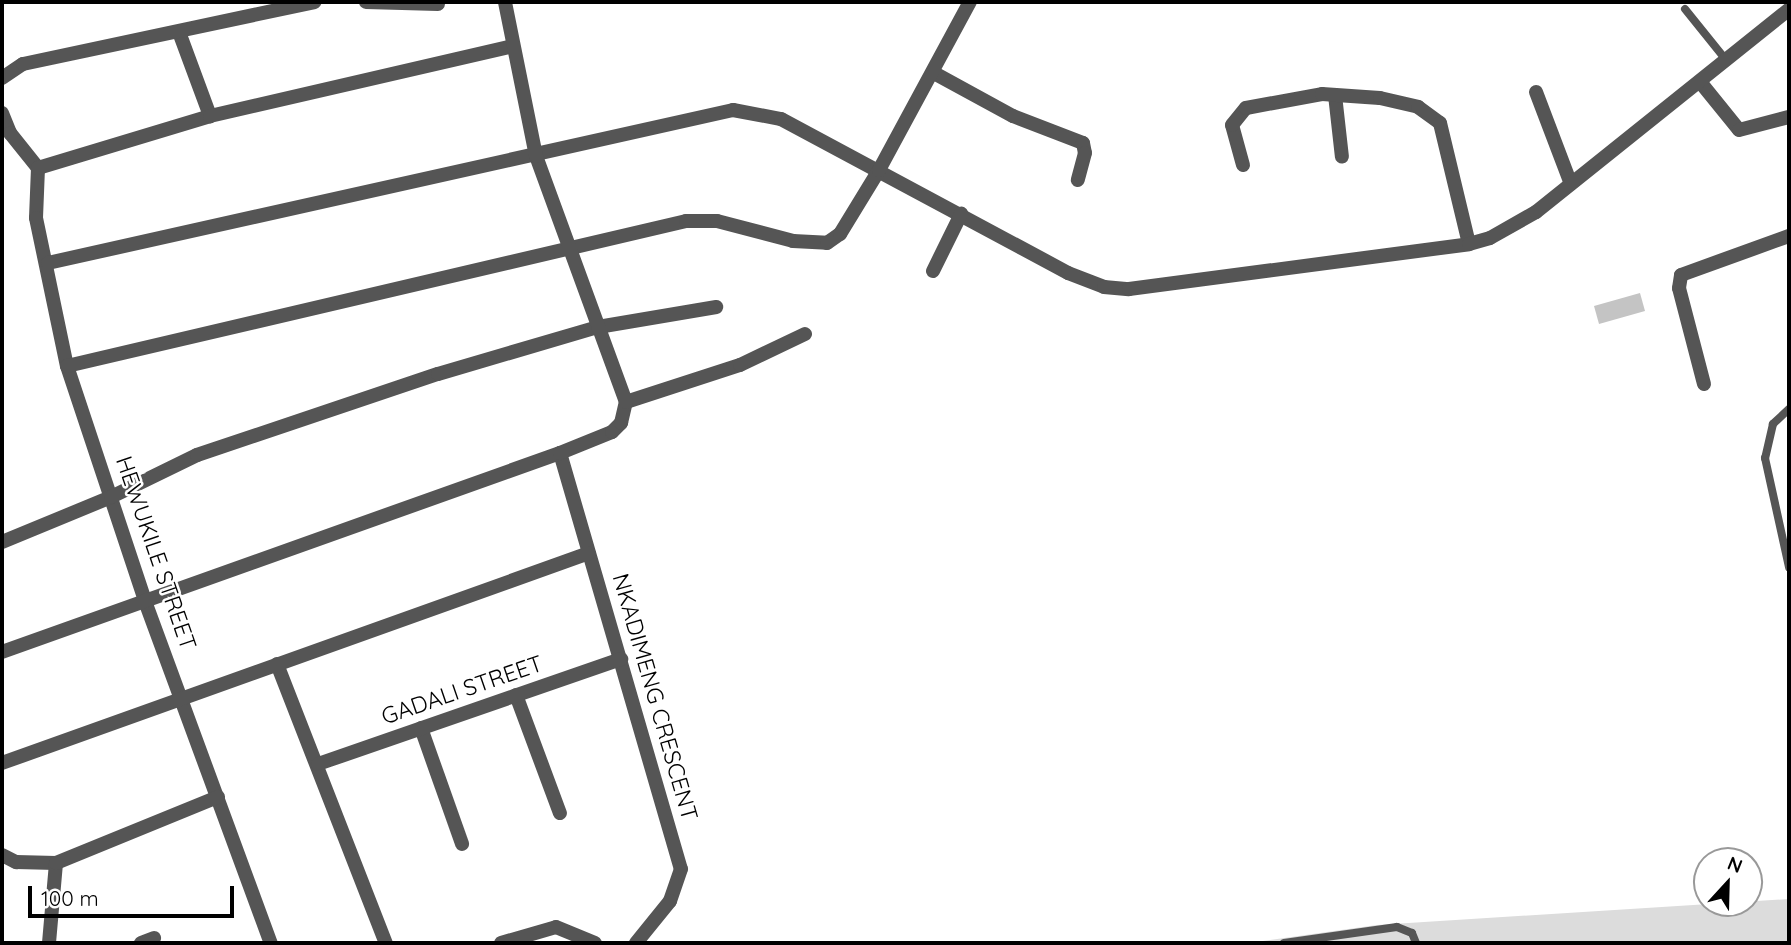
<!DOCTYPE html>
<style>
body{margin:0}
#map{position:relative;width:1791px;height:945px;overflow:hidden;background:#fff;font-family:Quicksand,sans-serif}
div>[style]{position:absolute}
.green>*{inset:0;background:#dcdcdc}
.building>*{inset:0;background:#c4c4c4}
.service>*{height:8px;margin:-4px;padding:0 4px;transform-origin:4px;border-radius:4px;background:#555}
.minor>*{height:14px;margin:-7px;padding:0 7px;transform-origin:7px;border-radius:7px;background:#555}
span{translate:-50% -50%;white-space:nowrap;text-align:center;line-height:1.15;-webkit-text-stroke:5px #fff;paint-order:stroke}
.street-label{font-size:23px;color:#000}
.frame{position:absolute;inset:0;border:4px solid #000;pointer-events:none}
.north{position:absolute;left:1693px;top:847px;width:70px;height:70px;box-sizing:border-box;background:#fff;border:2px solid #999;border-radius:50%;rotate:22deg;font-size:19px;font-weight:700;line-height:28px;text-align:center;color:#000}
.north::after{content:'';display:block;margin:auto;width:24px;height:32px;background:#000;clip-path:polygon(50% 0,100% 100%,50% 72%,0 100%)}
.scale{position:absolute;left:28px;top:886px;width:206px;height:32px;box-sizing:border-box;border:4px solid #000;border-top:0;padding-left:9px;font-size:21px;line-height:24px;white-space:nowrap;color:#000;-webkit-text-stroke:5px #fff;paint-order:stroke}
</style>
<div id="map">
<div class="green">
<div style="clip-path:polygon(1789px 899px,1789px 943px,1248px 943px,1377px 925px)"></div>
</div>
<div class="building">
<div style="clip-path:polygon(1640px 293px,1645px 311px,1599px 324px,1594px 306px)"></div>
</div>
<div class="service">
<div style="left:1685px;top:9px;width:67px;rotate:51.1deg"></div>
<div style="left:1789px;top:409px;width:22px;rotate:137deg"></div>
<div style="left:1773px;top:424px;width:35px;rotate:103deg"></div>
<div style="left:1765px;top:458px;width:112px;rotate:77.6deg"></div>
<div style="left:1284px;top:943px;width:114px;rotate:-8.1deg"></div>
<div style="left:1397px;top:927px;width:16px;rotate:22deg"></div>
<div style="left:1412px;top:933px;width:11px;rotate:68deg"></div>
</div>
<div class="minor">
<div style="left:366px;top:2px;width:72px;rotate:1.6deg"></div>
<div style="left:179px;top:32px;width:90px;rotate:69.7deg"></div>
<div style="left:934px;top:73px;width:90px;rotate:28.6deg"></div>
<div style="left:1013px;top:116px;width:75px;rotate:21.1deg"></div>
<div style="left:1083px;top:143px;width:10px;rotate:79deg"></div>
<div style="left:1085px;top:153px;width:28px;rotate:105deg"></div>
<div style="left:2px;top:78px;width:25px;rotate:-34deg"></div>
<div style="left:23px;top:64px;width:298px;rotate:-12deg"></div>
<div style="left:1701px;top:83px;width:60px;rotate:51deg"></div>
<div style="left:1739px;top:130px;width:52px;rotate:-14.6deg"></div>
<div style="left:1536px;top:92px;width:98px;rotate:69.2deg"></div>
<div style="left:1335px;top:95px;width:62px;rotate:83.6deg"></div>
<div style="left:2px;top:113px;width:22px;rotate:68deg"></div>
<div style="left:10px;top:133px;width:45px;rotate:51.3deg"></div>
<div style="left:1243px;top:165px;width:41px;rotate:-105.4deg"></div>
<div style="left:1232px;top:125px;width:22px;rotate:-51deg"></div>
<div style="left:1246px;top:108px;width:77px;rotate:-10.4deg"></div>
<div style="left:1322px;top:94px;width:58px;rotate:3.9deg"></div>
<div style="left:1380px;top:98px;width:39px;rotate:13deg"></div>
<div style="left:1418px;top:107px;width:27px;rotate:36deg"></div>
<div style="left:1440px;top:123px;width:124px;rotate:76.5deg"></div>
<div style="left:38px;top:168px;width:50px;rotate:92.3deg"></div>
<div style="left:36px;top:218px;width:151px;rotate:78.2deg"></div>
<div style="left:67px;top:366px;width:251px;rotate:71.6deg"></div>
<div style="left:146px;top:604px;width:361px;rotate:69.8deg"></div>
<div style="left:38px;top:168px;width:180px;rotate:-16.8deg"></div>
<div style="left:210px;top:116px;width:311px;rotate:-13deg"></div>
<div style="left:48px;top:263px;width:702px;rotate:-12.59deg"></div>
<div style="left:733px;top:110px;width:49px;rotate:10.6deg"></div>
<div style="left:781px;top:119px;width:326px;rotate:28.2deg"></div>
<div style="left:1068px;top:273px;width:39px;rotate:21deg"></div>
<div style="left:1104px;top:287px;width:25px;rotate:5deg"></div>
<div style="left:1129px;top:289px;width:343px;rotate:-7.5deg"></div>
<div style="left:1469px;top:244px;width:22px;rotate:-16deg"></div>
<div style="left:1490px;top:238px;width:53px;rotate:-29.5deg"></div>
<div style="left:1536px;top:212px;width:324px;rotate:-38.7deg"></div>
<div style="left:933px;top:271px;width:64px;rotate:-63.8deg"></div>
<div style="left:67px;top:366px;width:636px;rotate:-13.18deg"></div>
<div style="left:686px;top:221px;width:31px"></div>
<div style="left:717px;top:221px;width:79px;rotate:14.7deg"></div>
<div style="left:793px;top:241px;width:34px;rotate:3deg"></div>
<div style="left:827px;top:243px;width:16px;rotate:-35deg"></div>
<div style="left:840px;top:234px;width:75px;rotate:-58.6deg"></div>
<div style="left:879px;top:170px;width:191px;rotate:-61.6deg"></div>
<div style="left:1704px;top:384px;width:99px;rotate:-104.6deg"></div>
<div style="left:1679px;top:288px;width:13px;rotate:-81deg"></div>
<div style="left:1681px;top:275px;width:115px;rotate:-19.9deg"></div>
<div style="left:626px;top:402px;width:120px;rotate:-18deg"></div>
<div style="left:740px;top:365px;width:72px;rotate:-25.5deg"></div>
<div style="left:560px;top:453px;width:433px;rotate:73.8deg"></div>
<div style="left:681px;top:869px;width:34px;rotate:109deg"></div>
<div style="left:670px;top:901px;width:54px;rotate:129deg"></div>
<div style="left:2px;top:542px;width:118px;rotate:-22.4deg"></div>
<div style="left:111px;top:497px;width:96px;rotate:-26deg"></div>
<div style="left:197px;top:455px;width:254px;rotate:-18.6deg"></div>
<div style="left:438px;top:374px;width:167px;rotate:-16.4deg"></div>
<div style="left:598px;top:327px;width:120px;rotate:-9.6deg"></div>
<div style="left:2px;top:652px;width:592px;rotate:-19.63deg"></div>
<div style="left:560px;top:453px;width:56px;rotate:-22deg"></div>
<div style="left:612px;top:432px;width:13px;rotate:-45deg"></div>
<div style="left:621px;top:423px;width:22px;rotate:-77deg"></div>
<div style="left:626px;top:402px;width:262px;rotate:-110.1deg"></div>
<div style="left:536px;top:156px;width:157px;rotate:-101.4deg"></div>
<div style="left:277px;top:664px;width:300px;rotate:68.7deg"></div>
<div style="left:516px;top:695px;width:126px;rotate:69.6deg"></div>
<div style="left:421px;top:728px;width:123px;rotate:70.5deg"></div>
<div style="left:2px;top:763px;width:623px;rotate:-19.68deg"></div>
<div style="left:318px;top:764px;width:321px;rotate:-19.1deg"></div>
<div style="left:2px;top:855px;width:16px;rotate:27deg"></div>
<div style="left:16px;top:862px;width:40px;rotate:1.4deg"></div>
<div style="left:49px;top:943px;width:80px;rotate:-85deg"></div>
<div style="left:56px;top:863px;width:175px;rotate:-22.2deg"></div>
<div style="left:141px;top:943px;width:14px;rotate:-21deg"></div>
<div style="left:501px;top:943px;width:57px;rotate:-16.2deg"></div>
<div style="left:556px;top:927px;width:42px;rotate:22.3deg"></div>
</div>
<div class="street-label">
<span style="left:156px;top:553px;rotate:71deg">HEWUKILE STREET</span>
<span style="left:462px;top:690px;rotate:-19deg">GADALI STREET</span>
<span style="left:655px;top:697px;rotate:74deg">NKADIMENG CRESCENT</span>
</div>
<div class="frame"></div>
<div class="north">N</div>
<div class="scale">100 m</div>
</div>
